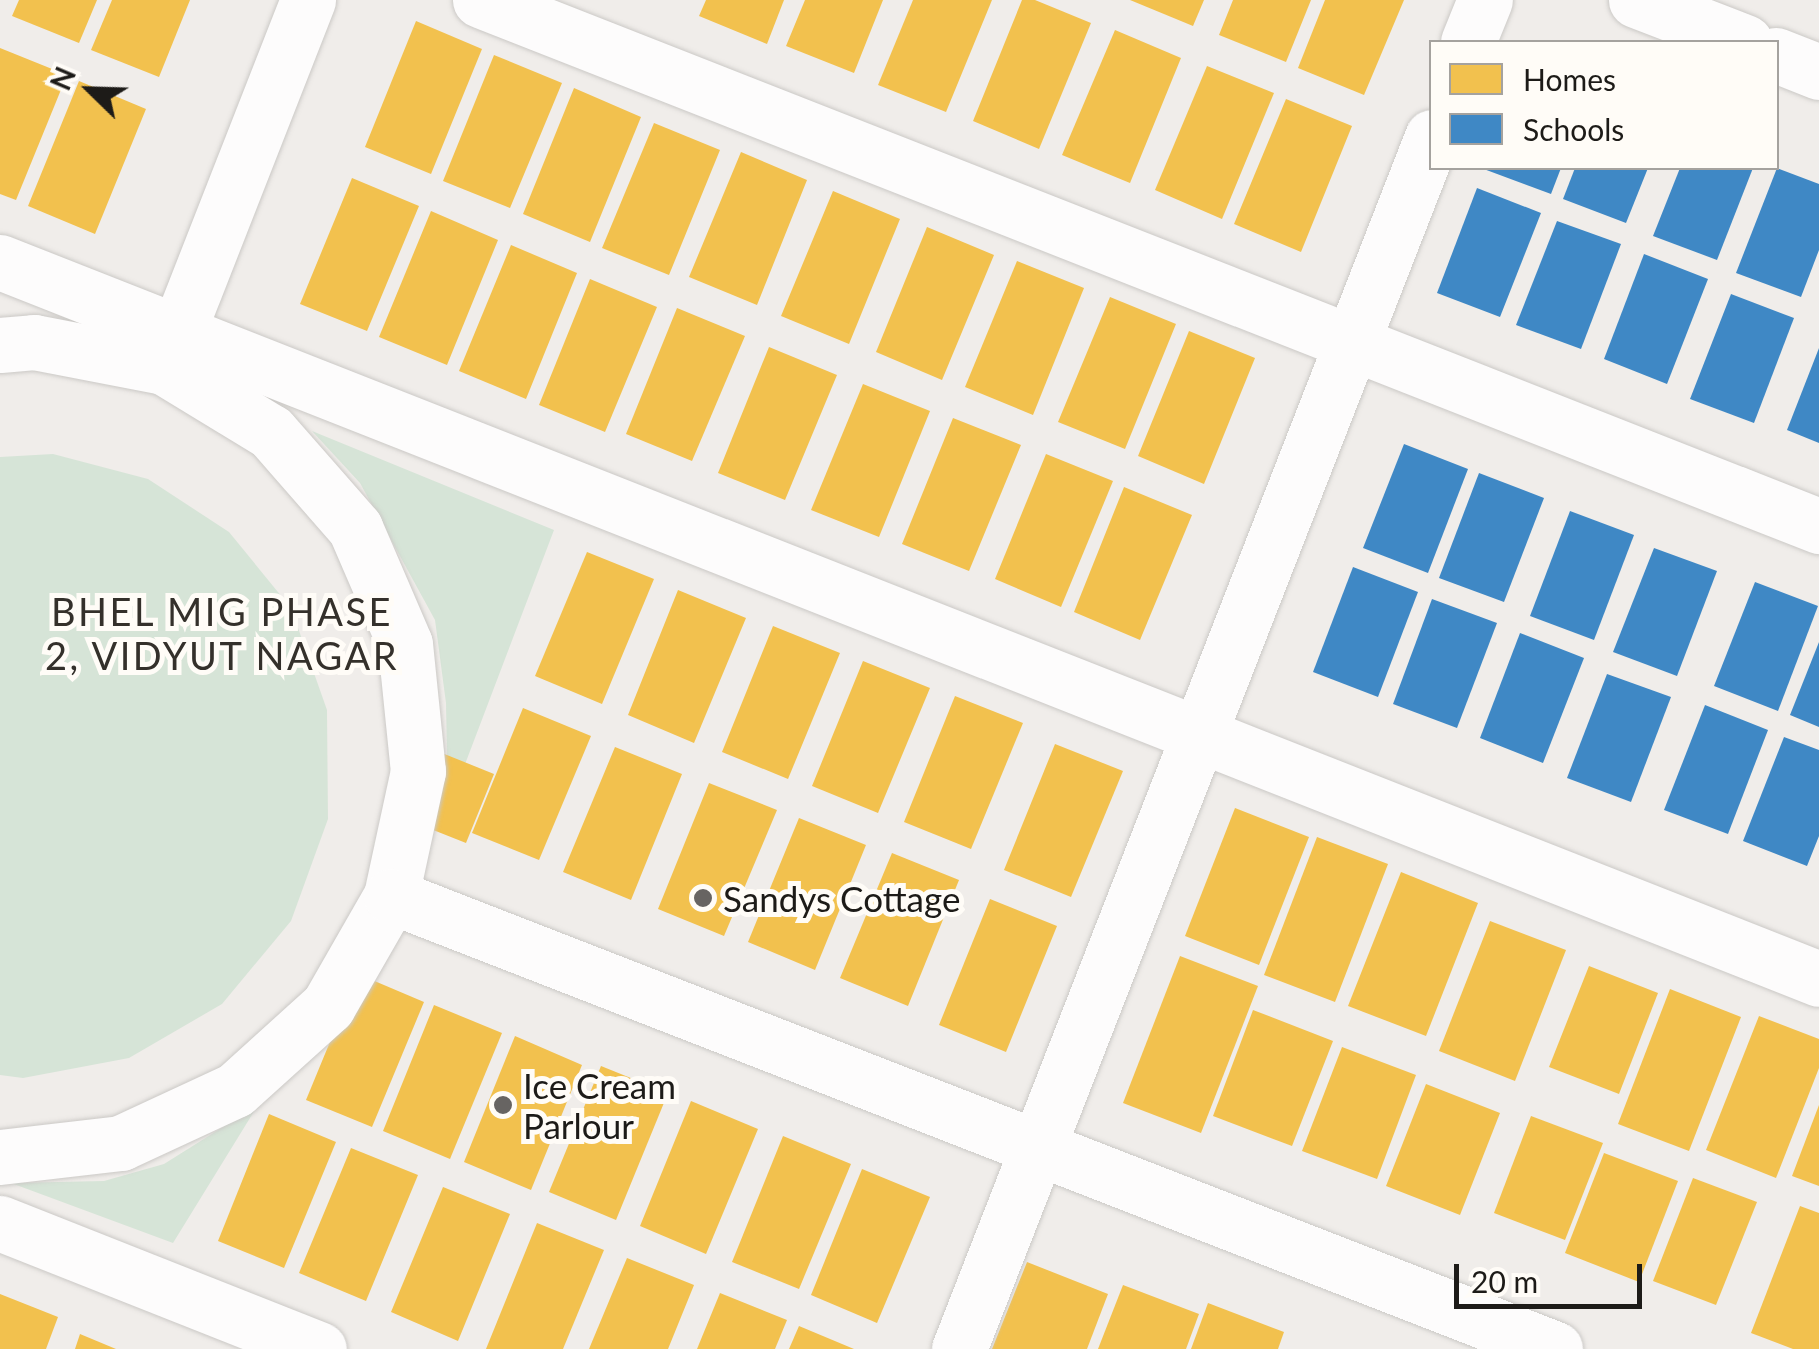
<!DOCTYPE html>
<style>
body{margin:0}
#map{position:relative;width:1819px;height:1349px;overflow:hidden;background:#f0edea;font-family:Lato,sans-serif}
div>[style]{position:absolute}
.green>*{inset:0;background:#d6e4d7}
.homes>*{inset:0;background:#f2c14e}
.schools>*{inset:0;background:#3f88c5}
.roads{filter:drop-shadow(0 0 2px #cbc9c6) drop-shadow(0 0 2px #cbc9c6)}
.minor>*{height:55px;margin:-27.5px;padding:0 27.5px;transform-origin:27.5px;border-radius:27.5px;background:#fdfcfc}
.dots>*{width:28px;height:28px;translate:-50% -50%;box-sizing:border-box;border:5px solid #fffcf7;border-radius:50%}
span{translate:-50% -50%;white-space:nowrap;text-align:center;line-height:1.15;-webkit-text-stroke:10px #fffcf7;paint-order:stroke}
.poi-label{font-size:35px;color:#1d1b18}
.left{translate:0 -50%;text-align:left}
.neighbourhood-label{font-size:38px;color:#34302b;letter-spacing:2.5px}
.legend{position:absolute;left:1429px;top:40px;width:350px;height:130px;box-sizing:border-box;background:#fffcf7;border:2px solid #a5a29e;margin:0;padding:12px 18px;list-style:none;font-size:30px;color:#1d1b18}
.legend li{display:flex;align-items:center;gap:20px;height:50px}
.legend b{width:50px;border:2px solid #a5a29e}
.north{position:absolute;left:40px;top:40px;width:100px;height:100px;-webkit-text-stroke:8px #fffcf7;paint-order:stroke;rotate:293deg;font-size:28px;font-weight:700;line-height:40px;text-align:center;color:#1d1b18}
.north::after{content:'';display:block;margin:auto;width:35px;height:45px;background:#1d1b18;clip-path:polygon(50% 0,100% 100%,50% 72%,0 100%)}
.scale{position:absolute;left:1454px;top:1264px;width:188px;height:45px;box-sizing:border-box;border:5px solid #1d1b18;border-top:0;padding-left:12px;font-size:30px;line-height:35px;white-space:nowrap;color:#1d1b18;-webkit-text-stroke:8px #fffcf7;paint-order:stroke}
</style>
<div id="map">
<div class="green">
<div style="clip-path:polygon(312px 431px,554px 530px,448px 809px,446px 703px,435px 620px,360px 483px)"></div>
<div style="clip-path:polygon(53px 454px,148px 479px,229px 532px,291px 608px,327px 710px,328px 819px,291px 921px,222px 1004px,129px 1058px,23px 1078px,0 1075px,0 457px)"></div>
<div style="clip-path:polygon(258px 1105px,173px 1243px,11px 1183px,104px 1181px,164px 1164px)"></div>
</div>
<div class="homes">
<div style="clip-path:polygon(19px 0,97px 0,79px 43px,12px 16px)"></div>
<div style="clip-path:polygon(112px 0,190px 0,159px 77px,91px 50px)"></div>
<div style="clip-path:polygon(706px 0,784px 0,767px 44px,699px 16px)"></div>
<div style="clip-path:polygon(805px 0,883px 0,854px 73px,786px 46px)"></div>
<div style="clip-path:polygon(913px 0,992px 0,946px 112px,878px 85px)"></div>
<div style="clip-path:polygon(1022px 0,1035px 0,1091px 23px,1039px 149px,973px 121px)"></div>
<div style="clip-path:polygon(1130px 0,1204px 0,1193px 26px)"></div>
<div style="clip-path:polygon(1233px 0,1311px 0,1286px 62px,1219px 35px)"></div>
<div style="clip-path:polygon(1325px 0,1404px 0,1364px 95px,1298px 68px)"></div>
<div style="clip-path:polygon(416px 21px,482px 49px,431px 174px,365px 147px)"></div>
<div style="clip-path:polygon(1115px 30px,1181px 58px,1130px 183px,1062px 155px)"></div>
<div style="clip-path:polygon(0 48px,67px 75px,16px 200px,0 194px)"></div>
<div style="clip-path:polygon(494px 55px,562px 83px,510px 208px,443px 181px)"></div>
<div style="clip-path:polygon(1207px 66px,1274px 93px,1222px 219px,1155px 190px)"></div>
<div style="clip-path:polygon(79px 81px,146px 109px,95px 234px,28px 206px)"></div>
<div style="clip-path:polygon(574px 88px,641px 117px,590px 242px,523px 214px)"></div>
<div style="clip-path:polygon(1286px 99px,1352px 126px,1301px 252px,1234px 224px)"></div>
<div style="clip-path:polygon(654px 123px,720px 150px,669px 275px,602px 248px)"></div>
<div style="clip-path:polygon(741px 152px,807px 180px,757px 305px,689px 277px)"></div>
<div style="clip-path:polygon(352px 178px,419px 206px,367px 331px,300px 304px)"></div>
<div style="clip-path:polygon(833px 191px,900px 219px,849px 344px,781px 316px)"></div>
<div style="clip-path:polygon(431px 211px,498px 240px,447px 365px,379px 337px)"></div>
<div style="clip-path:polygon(927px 227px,994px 255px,942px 380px,876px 352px)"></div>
<div style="clip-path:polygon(511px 245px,577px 273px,526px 399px,459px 371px)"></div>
<div style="clip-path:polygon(1017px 261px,1084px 288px,1033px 415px,965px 387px)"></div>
<div style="clip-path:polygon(590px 279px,657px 307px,605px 432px,539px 405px)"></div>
<div style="clip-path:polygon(1110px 297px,1176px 324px,1125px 449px,1058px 422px)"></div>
<div style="clip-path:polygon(677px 308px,745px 336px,692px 461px,626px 434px)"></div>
<div style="clip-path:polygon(1189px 331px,1255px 358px,1204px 484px,1138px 456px)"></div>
<div style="clip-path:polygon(769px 347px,837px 375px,785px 500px,718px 473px)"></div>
<div style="clip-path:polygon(863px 384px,930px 411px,879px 537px,811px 510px)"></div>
<div style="clip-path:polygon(953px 418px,1021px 445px,969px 571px,902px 544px)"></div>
<div style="clip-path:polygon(1046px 454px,1113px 481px,1061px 607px,995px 579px)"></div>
<div style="clip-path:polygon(1124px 487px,1192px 515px,1140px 640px,1074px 612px)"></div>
<div style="clip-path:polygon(587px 552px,654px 579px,602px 704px,535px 676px)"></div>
<div style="clip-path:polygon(678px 590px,746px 618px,694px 743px,628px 715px)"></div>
<div style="clip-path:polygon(773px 626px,840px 653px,788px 779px,722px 752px)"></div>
<div style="clip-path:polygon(863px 661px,930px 688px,878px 813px,812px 786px)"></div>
<div style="clip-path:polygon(955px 696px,1023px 723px,971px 849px,904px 822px)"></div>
<div style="clip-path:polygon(523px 708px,591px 736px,539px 860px,472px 833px)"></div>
<div style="clip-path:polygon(1055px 744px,1123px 771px,1071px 897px,1004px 870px)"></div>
<div style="clip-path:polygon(615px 747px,682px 774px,631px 900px,563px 872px)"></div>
<div style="clip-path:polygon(442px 753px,494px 774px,466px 843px,413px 822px)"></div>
<div style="clip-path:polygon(709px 783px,777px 810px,724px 936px,658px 909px)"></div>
<div style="clip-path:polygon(1235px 808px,1309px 837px,1259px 965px,1185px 936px)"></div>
<div style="clip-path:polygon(799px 818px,866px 845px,815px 970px,748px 942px)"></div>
<div style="clip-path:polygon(1317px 837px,1388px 864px,1335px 1002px,1264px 975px)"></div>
<div style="clip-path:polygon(892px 853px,959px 880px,908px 1006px,840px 978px)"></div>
<div style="clip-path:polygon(1401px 872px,1478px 903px,1426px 1036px,1348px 1006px)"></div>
<div style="clip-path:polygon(990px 899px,1057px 926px,1006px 1052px,939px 1025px)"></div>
<div style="clip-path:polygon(1490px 921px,1566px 950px,1515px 1081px,1439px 1051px)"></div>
<div style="clip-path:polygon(1180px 956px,1258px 986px,1201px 1133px,1123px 1103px)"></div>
<div style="clip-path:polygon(1589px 966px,1658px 993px,1619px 1094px,1549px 1067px)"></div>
<div style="clip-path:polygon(358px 974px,424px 1002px,372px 1127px,306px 1100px)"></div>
<div style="clip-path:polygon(1670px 989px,1741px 1017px,1689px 1151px,1618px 1124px)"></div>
<div style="clip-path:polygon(434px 1005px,502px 1033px,450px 1159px,383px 1131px)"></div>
<div style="clip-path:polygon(1253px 1010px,1333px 1041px,1292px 1146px,1213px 1116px)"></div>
<div style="clip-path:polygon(1759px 1016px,1819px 1039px,1819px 1068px,1776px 1178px,1706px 1150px)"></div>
<div style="clip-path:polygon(515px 1036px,582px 1065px,531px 1190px,464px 1162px)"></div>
<div style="clip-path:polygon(1342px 1047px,1416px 1075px,1377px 1179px,1302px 1151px)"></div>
<div style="clip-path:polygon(601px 1066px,668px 1093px,616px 1220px,549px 1192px)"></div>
<div style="clip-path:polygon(1426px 1084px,1500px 1113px,1460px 1215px,1386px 1186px)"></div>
<div style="clip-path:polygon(691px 1101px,758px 1129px,706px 1254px,640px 1226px)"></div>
<div style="clip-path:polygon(1819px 1105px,1819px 1186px,1792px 1176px)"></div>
<div style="clip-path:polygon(269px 1114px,336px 1142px,284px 1268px,218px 1241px)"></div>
<div style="clip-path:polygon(1531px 1116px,1603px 1143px,1565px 1240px,1494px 1213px)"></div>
<div style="clip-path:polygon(783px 1136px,851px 1164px,799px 1289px,732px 1262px)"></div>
<div style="clip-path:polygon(351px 1148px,418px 1175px,366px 1301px,299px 1273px)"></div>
<div style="clip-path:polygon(1604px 1153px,1678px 1181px,1639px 1282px,1565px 1253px)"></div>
<div style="clip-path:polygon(862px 1169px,930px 1197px,877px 1323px,811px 1295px)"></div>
<div style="clip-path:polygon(1693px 1178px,1757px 1202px,1716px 1305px,1653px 1281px)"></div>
<div style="clip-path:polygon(443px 1187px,510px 1214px,458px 1341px,391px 1312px)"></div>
<div style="clip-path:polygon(1800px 1206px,1819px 1213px,1819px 1349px,1793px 1349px,1751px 1333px)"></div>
<div style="clip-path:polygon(537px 1223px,604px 1250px,563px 1349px,486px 1349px)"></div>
<div style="clip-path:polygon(627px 1258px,694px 1285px,668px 1349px,589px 1349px)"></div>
<div style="clip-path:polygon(1027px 1262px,1108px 1294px,1087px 1349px,992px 1349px)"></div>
<div style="clip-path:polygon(1123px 1285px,1199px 1314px,1186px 1349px,1098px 1349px)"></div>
<div style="clip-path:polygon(720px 1293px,787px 1320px,775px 1349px,697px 1349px)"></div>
<div style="clip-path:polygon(0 1294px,58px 1317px,46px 1349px,0 1349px)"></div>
<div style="clip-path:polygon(1208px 1303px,1284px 1332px,1278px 1349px,1191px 1349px)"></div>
<div style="clip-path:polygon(799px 1326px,854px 1349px,789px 1349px)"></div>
<div style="clip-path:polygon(80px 1334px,116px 1349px,75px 1349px)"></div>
</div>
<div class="schools">
<div style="clip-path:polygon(1481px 168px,1561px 168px,1551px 194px)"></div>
<div style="clip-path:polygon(1575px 168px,1648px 168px,1626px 223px,1563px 199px)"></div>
<div style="clip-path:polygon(1680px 168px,1753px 168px,1717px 260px,1653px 236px)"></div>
<div style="clip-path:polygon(1777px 168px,1819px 184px,1819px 250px,1801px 297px,1736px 273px)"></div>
<div style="clip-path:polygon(1477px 188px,1541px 213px,1500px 317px,1437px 293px)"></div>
<div style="clip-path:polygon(1557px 221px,1621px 244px,1581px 349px,1516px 325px)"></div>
<div style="clip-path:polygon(1644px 254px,1708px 279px,1667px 384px,1604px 359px)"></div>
<div style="clip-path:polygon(1731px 294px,1794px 318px,1754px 423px,1690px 399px)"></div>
<div style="clip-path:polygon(1819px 348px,1819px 443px,1787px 430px)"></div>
<div style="clip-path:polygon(1404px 444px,1468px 469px,1428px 573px,1363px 548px)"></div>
<div style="clip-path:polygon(1479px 473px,1544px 498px,1504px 602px,1439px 578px)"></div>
<div style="clip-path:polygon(1570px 511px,1634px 535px,1594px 640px,1530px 616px)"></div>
<div style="clip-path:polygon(1654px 548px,1717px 571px,1677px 676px,1613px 652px)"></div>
<div style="clip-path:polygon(1353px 567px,1418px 592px,1378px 697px,1313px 672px)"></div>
<div style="clip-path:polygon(1755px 582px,1818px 606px,1778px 711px,1714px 686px)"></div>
<div style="clip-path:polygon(1432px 599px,1497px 623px,1457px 728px,1393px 704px)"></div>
<div style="clip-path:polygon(1520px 633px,1584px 658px,1543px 763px,1480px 738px)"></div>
<div style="clip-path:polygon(1819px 642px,1819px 727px,1790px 715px)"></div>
<div style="clip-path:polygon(1607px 674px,1671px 697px,1631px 802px,1567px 778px)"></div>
<div style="clip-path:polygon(1705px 705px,1768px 730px,1728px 834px,1664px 810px)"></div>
<div style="clip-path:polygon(1784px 737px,1819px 750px,1819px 836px,1807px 866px,1743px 841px)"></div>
</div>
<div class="roads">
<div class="minor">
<div style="left:480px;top:0;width:1439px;rotate:21.45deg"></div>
<div style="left:1636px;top:0;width:117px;rotate:21.1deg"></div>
<div style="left:1468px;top:42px;width:45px;rotate:-68deg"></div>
<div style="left:1776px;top:55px;width:46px;rotate:21.6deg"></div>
<div style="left:0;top:262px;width:1955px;rotate:21.51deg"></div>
<div style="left:0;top:345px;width:34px;rotate:-5deg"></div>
<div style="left:34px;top:342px;width:132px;rotate:10.9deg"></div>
<div style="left:164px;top:367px;width:125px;rotate:31.3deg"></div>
<div style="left:271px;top:432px;width:128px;rotate:48.8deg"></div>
<div style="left:355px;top:528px;width:126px;rotate:66.7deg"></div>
<div style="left:405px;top:644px;width:128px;rotate:84.2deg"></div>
<div style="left:418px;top:771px;width:128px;rotate:102.2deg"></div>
<div style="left:391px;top:896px;width:127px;rotate:119.8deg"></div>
<div style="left:328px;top:1006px;width:125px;rotate:137.9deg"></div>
<div style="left:235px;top:1090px;width:126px;rotate:155.1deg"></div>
<div style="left:121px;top:1143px;width:122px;rotate:173.4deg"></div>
<div style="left:165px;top:365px;width:392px;rotate:-68.6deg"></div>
<div style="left:391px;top:896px;width:1249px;rotate:21.26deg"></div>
<div style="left:0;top:1223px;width:343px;rotate:21.6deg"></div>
<div style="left:959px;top:1349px;width:1301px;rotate:-68.68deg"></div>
</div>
</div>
<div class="dots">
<div style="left:703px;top:898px;background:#676462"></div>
<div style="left:503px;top:1105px;background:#676462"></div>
</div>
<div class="poi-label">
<span class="left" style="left:723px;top:898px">Sandys Cottage</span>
<span class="left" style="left:523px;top:1105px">Ice Cream<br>Parlour</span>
</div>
<div class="neighbourhood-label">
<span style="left:222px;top:634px">BHEL MIG PHASE<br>2, VIDYUT NAGAR</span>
</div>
<ul class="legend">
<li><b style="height:28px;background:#f2c14e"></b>Homes</li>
<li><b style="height:28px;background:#3f88c5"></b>Schools</li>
</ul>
<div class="north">N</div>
<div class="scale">20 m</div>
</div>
